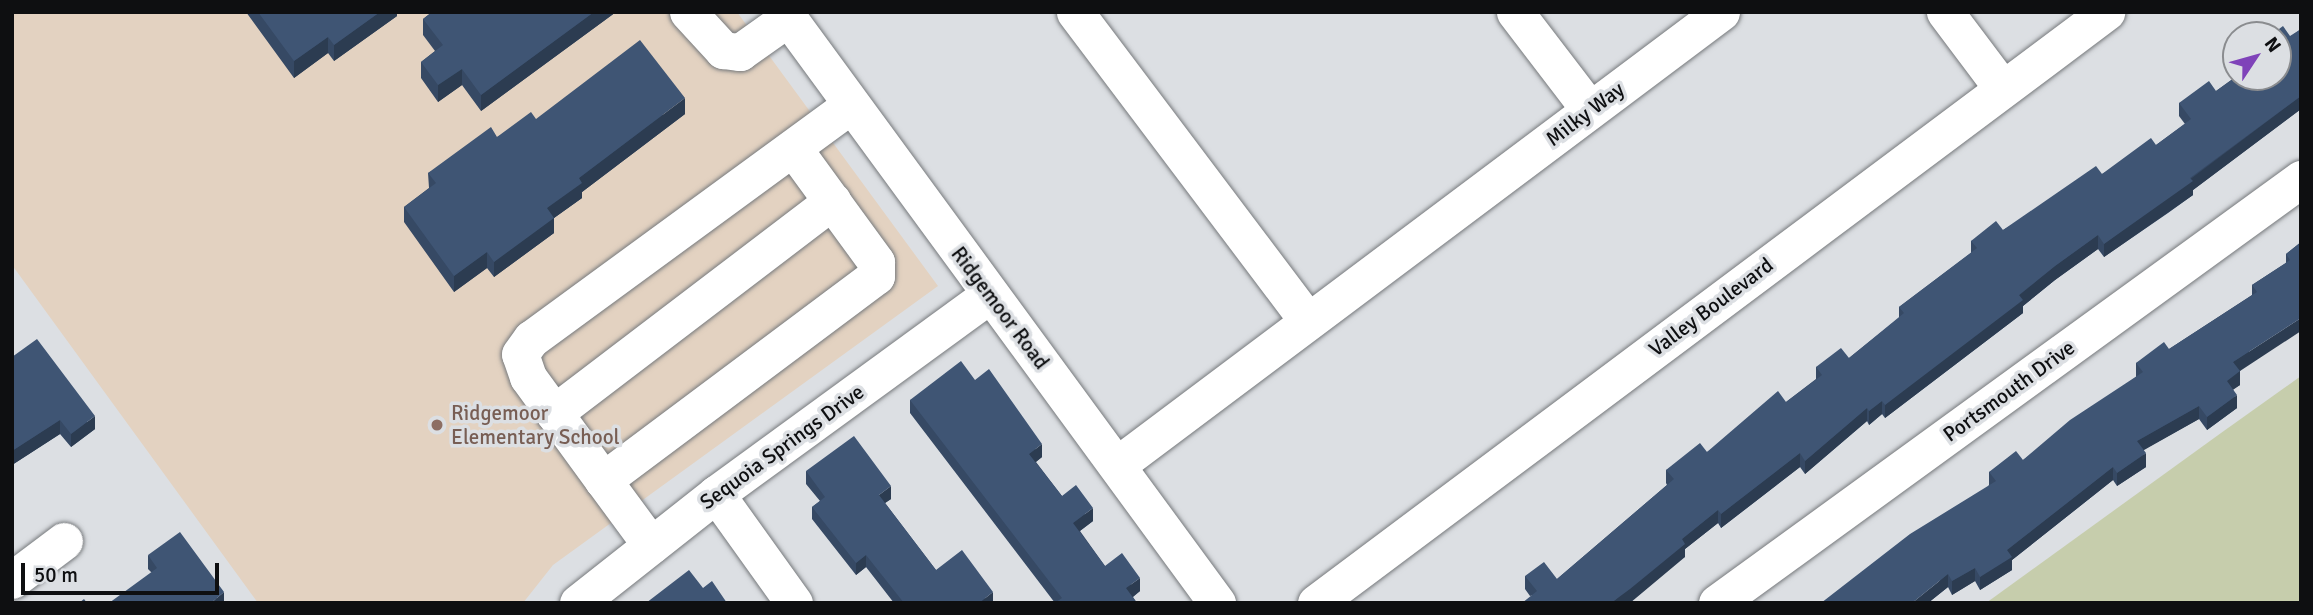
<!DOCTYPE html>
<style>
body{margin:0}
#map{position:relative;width:2313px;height:615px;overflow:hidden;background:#dcdfe3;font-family:Signika,sans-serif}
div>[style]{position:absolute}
.education>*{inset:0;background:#e3d2c1}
.green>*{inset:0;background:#c6cdac}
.roads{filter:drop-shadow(0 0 2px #76797c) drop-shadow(0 0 2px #76797c)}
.minor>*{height:37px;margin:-18.5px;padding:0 18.5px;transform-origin:18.5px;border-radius:18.5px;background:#fff}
.wall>*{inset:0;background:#364964}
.shaded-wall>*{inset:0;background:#2c3c51}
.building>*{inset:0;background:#3f5574}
.dots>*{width:19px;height:19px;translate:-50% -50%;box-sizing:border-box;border:4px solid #dcdfe3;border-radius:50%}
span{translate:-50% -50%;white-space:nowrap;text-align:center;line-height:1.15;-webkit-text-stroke:7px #dcdfe3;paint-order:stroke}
.street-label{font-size:21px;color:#0e0f11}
.education-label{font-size:21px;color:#785e54}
.left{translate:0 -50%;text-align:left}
.frame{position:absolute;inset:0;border:14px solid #0e0f11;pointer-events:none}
.north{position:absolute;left:2222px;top:21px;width:70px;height:70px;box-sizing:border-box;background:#dcdfe3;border:2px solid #8a8c8f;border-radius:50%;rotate:54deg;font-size:19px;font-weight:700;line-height:28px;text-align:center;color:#0e0f11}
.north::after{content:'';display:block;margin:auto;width:24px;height:32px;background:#7f43b9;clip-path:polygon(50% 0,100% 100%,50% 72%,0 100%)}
.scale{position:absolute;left:21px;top:563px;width:198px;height:32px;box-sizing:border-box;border:4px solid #0e0f11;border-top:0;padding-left:9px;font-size:21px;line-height:24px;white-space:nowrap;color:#0e0f11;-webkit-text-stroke:5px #dcdfe3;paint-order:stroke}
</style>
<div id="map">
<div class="education">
<div style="clip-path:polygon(12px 12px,737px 12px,938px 286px,553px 565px,523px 603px,258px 603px,12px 265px)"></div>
</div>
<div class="green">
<div style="clip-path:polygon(2301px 376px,2301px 603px,1986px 603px,2221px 433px)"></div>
</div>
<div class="roads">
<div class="minor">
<div style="left:688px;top:12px;width:52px;rotate:47.4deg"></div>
<div style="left:723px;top:50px;width:17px;rotate:7deg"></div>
<div style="left:740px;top:52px;width:59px;rotate:-35.3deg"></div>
<div style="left:784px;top:12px;width:733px;rotate:53.77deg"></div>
<div style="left:1075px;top:12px;width:387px;rotate:53deg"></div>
<div style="left:1515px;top:12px;width:123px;rotate:52.6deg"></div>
<div style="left:1945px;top:12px;width:95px;rotate:53.1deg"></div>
<div style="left:793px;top:148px;width:141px;rotate:53.9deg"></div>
<div style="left:876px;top:262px;width:14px;rotate:90deg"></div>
<div style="left:876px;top:276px;width:341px;rotate:143.2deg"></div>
<div style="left:603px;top:480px;width:127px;rotate:-126.1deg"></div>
<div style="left:528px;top:377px;width:24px;rotate:-109deg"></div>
<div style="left:520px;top:354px;width:19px;rotate:-54deg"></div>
<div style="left:531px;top:339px;width:396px;rotate:-36.2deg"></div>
<div style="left:554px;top:413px;width:350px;rotate:-37.3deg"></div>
<div style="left:1117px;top:465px;width:755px;rotate:-36.87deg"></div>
<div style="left:603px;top:480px;width:81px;rotate:53.6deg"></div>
<div style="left:716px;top:494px;width:134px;rotate:54.4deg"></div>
<div style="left:12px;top:580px;width:65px;rotate:-36.9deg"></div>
<div style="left:578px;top:603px;width:176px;rotate:-38.3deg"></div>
<div style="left:716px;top:494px;width:338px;rotate:-36.1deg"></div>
<div style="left:1316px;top:603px;width:987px;rotate:-36.8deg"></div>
<div style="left:1717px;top:603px;width:722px;rotate:-35.98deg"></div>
</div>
</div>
<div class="wall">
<div style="clip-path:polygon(246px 12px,397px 12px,397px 16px,334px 61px,328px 53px,294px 78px)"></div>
<div style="clip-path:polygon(432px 12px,616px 12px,481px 111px,462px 85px,438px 102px,421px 78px,421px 62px,435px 51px,423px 35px,423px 19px)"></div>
<div style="clip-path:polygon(2301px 29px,2301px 109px,2193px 190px,2193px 195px,2168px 213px,2104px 257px,2098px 249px,2055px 280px,2023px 306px,2023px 313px,1885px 418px,1882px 414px,1869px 425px,1867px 421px,1805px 474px,1800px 467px,1721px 528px,1718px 523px,1685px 549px,1685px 557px,1530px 596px,1525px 589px,1525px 576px,1557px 579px,1667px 485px,1666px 483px,1666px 470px,1707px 452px,1786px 402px,1816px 379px,1816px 367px,1849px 358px,1899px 318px,1899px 307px,1971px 253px,1971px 241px,2003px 230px,2102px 174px,2156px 145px,2185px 124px,2179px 116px,2179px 103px,2216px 91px)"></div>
<div style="clip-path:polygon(685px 114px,582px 192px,582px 198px,554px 218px,554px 233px,494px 277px,487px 268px,454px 292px,404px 222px,404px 207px,429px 188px,428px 173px,497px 137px,536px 119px)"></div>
<div style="clip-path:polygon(2301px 242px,2240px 371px,2240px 385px,2233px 389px,2237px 408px,2207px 430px,2199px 419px,2143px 450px,2146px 467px,2117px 486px,2113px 480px,2012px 560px,2012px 570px,1980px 590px,1975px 581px,1952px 595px,1948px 587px,1928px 603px,1989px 485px,1989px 472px,2023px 460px,2136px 377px,2136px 363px,2169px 349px,2252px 295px,2252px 285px,2286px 263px,2286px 254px)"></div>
<div style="clip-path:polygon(12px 357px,95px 429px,71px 447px,60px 434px,12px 465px)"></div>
<div style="clip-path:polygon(975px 380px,1042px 457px,1036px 462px,1062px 496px,1093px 521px,1080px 531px,1105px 566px,1140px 591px,1133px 597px,1137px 603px,1055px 603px,910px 413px,910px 400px)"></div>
<div style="clip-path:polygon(806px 471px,891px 499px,885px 503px,936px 570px,993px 603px,894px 603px,866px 567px,856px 575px,812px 519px,812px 507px,820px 501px,806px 484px)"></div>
<div style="clip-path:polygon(148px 555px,224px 603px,151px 572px,148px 569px)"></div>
</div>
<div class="shaded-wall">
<div style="clip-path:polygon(380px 12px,397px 12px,397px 16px,334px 61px,334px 45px)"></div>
<div style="clip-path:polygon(594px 12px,616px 12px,481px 111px,481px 95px)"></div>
<div style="clip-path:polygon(328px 37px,328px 53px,294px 78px,294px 61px)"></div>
<div style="clip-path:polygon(462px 69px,462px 85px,438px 102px,438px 85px)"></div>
<div style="clip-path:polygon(2301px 96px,2301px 109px,2193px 190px,2193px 195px,2104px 257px,2104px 244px)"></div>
<div style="clip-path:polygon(685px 98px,685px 114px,582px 192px,582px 198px,554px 218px,554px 233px,494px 277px,494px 262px,547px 208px,579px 178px)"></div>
<div style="clip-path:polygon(2098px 235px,2098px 249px,2055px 280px,2023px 306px,2023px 313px,1885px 418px,1885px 405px,2055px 266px)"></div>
<div style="clip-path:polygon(487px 252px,487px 268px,454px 292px,454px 276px)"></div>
<div style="clip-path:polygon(2301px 318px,2301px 331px,2240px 371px,2240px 385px,2227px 394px,2227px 381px,2233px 362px)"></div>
<div style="clip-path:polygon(2237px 395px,2237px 408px,2207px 430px,2207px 417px)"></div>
<div style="clip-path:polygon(1882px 401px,1882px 414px,1869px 425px,1869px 411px)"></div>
<div style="clip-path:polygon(2199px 406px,2199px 419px,2137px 454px,2137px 441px)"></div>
<div style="clip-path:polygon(1867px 408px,1867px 421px,1805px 474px,1805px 461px)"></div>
<div style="clip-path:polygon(95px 416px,95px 429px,71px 447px,71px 434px)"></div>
<div style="clip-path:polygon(60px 420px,60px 434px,12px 465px,12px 451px)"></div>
<div style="clip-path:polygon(1042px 444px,1042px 457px,1029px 467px,1029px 454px)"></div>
<div style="clip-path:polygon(1800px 453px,1800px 467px,1721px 528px,1721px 514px)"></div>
<div style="clip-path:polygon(2146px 453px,2146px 467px,2117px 486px,2117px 473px)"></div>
<div style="clip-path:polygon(2113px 467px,2113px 480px,2012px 560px,2012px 570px,1980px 590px,1980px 577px,2007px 550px)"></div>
<div style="clip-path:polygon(891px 486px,891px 499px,879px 507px,879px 495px)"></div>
<div style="clip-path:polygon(1093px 508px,1093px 521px,1073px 536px,1073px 523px)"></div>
<div style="clip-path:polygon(1718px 510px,1718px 523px,1685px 549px,1685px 557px,1630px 603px,1611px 603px,1682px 539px)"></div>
<div style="clip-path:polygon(866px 555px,866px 567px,856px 575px,856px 563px)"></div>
<div style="clip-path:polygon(1975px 568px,1975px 581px,1952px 595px,1952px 581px)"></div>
<div style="clip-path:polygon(1948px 574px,1948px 587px,1928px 603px,1912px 603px)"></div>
<div style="clip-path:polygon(1140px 578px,1140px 591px,1126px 602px,1126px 588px)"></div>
<div style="clip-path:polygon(224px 592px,224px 603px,211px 603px)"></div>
<div style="clip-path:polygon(993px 592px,993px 603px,979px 603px)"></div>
</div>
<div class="building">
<div style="clip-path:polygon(258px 12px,380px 12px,334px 45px,328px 37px,294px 61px)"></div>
<div style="clip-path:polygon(432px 12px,594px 12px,481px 95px,462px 69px,438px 85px,421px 62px,443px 45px,423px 19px)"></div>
<div style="clip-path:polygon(2283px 26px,2290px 36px,2301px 29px,2301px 96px,2190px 178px,2193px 181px,2104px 244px,2098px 235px,2055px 266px,2019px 295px,2023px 300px,1885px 405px,1882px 401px,1869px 411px,1867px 408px,1805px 461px,1800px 453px,1721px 514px,1718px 510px,1682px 539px,1685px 544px,1630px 589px,1611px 603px,1522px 603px,1537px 591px,1525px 576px,1544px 562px,1557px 579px,1674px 479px,1666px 470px,1700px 443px,1707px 452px,1778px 391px,1786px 402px,1822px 375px,1816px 367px,1841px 348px,1849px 358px,1904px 313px,1899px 307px,1977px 248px,1971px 241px,1996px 221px,2003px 230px,2096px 166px,2102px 174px,2151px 138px,2156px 145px,2191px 119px,2179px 103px,2209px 81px,2216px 91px,2236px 77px,2278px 77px,2278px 35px,2271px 35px)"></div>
<div style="clip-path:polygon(640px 40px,685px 98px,579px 178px,582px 183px,547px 208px,554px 218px,494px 262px,487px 252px,454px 276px,404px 207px,436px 183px,428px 173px,491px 127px,497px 137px,531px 112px,536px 119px)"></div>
<div style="clip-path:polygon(2301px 242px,2301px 318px,2233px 362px,2240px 371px,2227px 381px,2237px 395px,2207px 417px,2199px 406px,2137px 441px,2146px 453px,2117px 473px,2113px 467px,2007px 550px,2012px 557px,1980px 577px,1975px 568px,1952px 581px,1948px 574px,1912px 603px,1821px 603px,1910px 534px,1996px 481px,1989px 472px,2016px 451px,2023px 460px,2070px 420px,2143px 372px,2136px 363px,2164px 342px,2169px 349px,2257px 292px,2252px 285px,2290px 260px,2286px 254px)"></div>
<div style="clip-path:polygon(37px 339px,95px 416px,71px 434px,60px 420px,12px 451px,12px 357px)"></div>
<div style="clip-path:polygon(961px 361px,975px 380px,989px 369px,1042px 444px,1029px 454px,1062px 496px,1076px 485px,1093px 508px,1073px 523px,1105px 566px,1122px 553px,1140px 578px,1126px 588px,1137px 603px,1056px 602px,1062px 598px,910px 400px)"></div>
<div style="clip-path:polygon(854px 436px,891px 486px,879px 495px,936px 570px,962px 550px,993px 592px,979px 603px,904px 603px,866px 555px,856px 563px,812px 507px,825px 497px,806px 471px)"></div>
<div style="clip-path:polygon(180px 532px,224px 592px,211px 603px,109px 603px,157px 568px,148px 555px)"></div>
<div style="clip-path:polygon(689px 570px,703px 588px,712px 581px,727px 603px,646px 603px)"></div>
<div style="clip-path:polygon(84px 599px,87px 603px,79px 603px)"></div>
</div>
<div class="dots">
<div style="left:437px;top:425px;background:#8d6e63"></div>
</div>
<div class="street-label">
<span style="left:1585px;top:114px;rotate:-37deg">Milky Way</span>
<span style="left:1711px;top:307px;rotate:-37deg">Valley Boulevard</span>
<span style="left:1000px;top:308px;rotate:53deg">Ridgemoor Road</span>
<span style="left:2009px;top:391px;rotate:-36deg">Portsmouth Drive</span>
<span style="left:782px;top:447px;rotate:-36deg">Sequoia Springs Drive</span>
</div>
<div class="education-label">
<span class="left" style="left:451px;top:425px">Ridgemoor<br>Elementary School</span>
</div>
<div class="frame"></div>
<div class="north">N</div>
<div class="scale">50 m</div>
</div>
